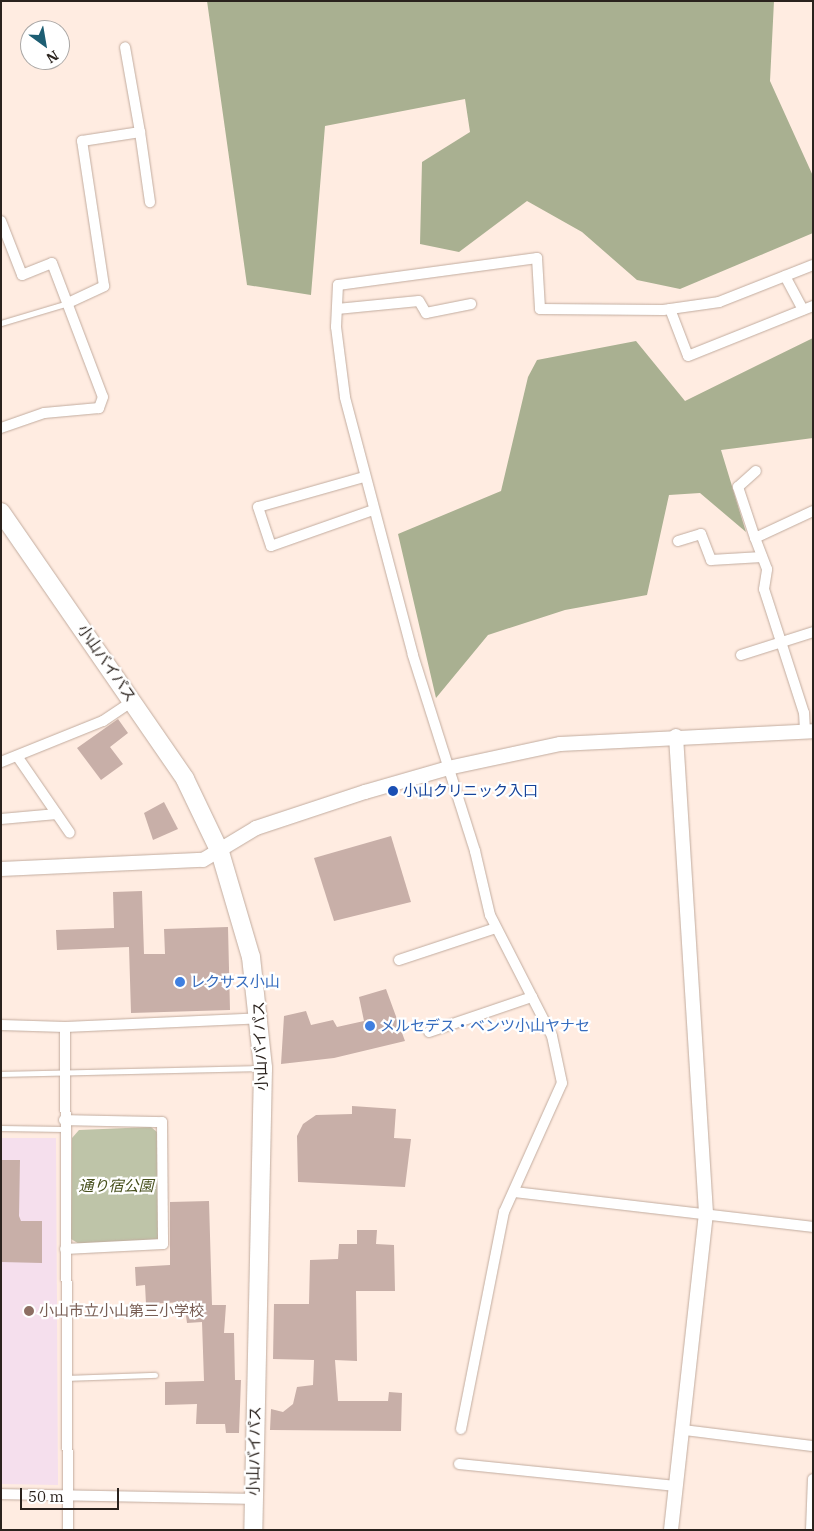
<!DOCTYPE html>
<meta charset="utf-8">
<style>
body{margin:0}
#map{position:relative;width:814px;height:1531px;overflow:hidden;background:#ffece1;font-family:"IBM Plex Serif","Noto Sans JP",serif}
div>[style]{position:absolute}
.education>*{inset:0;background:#f5dfed}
.green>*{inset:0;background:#bec4a8}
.forest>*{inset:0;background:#a9b091}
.building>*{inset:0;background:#c8afa8}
.roads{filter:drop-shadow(0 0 1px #c2ac9f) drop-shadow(0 0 1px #c2ac9f)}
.service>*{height:5px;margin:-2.5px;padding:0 2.5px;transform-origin:2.5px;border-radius:2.5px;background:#fff}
.minor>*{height:10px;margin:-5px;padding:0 5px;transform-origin:5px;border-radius:5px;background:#fff}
.tertiary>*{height:14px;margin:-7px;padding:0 7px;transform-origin:7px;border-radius:7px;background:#fff}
.trunk>*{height:18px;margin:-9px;padding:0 9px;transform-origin:9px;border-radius:9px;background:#fff}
.dots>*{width:14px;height:14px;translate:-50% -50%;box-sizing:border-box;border:2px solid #fff;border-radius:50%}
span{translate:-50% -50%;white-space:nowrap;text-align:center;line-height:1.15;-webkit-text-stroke:4.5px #fff;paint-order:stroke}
.street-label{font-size:15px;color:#2a221d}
.transit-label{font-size:15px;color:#164399}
.left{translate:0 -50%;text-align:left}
.shop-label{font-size:15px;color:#366cbe}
.park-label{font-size:15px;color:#48511e;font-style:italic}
.education-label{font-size:15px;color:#785e54}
.frame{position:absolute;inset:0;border:2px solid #2a221d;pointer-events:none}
.north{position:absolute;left:20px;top:20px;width:50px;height:50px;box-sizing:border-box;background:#fff;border:1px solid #aaa7a5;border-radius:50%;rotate:148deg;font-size:14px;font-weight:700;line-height:20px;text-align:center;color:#2a221d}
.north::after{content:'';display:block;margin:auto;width:18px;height:22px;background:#1d5e73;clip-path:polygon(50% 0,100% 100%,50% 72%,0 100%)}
.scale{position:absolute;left:20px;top:1488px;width:99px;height:22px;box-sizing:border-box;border:2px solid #2a221d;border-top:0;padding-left:6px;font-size:15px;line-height:18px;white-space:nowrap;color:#2a221d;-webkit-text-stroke:4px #fff;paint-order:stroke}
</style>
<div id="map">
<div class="education">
<div style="clip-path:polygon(1px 1138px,56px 1138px,58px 1485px,1px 1484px)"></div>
</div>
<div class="green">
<div style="clip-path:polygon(151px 1127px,157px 1132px,161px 1236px,156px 1243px,81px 1245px,71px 1239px,72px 1138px,79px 1130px)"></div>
</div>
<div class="forest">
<div style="clip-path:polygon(207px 1px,774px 1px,770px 81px,813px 176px,813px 233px,680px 289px,637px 280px,582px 232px,527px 201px,459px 252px,420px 244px,422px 162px,470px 132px,465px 99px,325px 126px,311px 295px,247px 285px)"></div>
<div style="clip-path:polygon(813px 338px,813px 438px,721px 450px,746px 532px,700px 493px,669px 495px,647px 595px,565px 610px,488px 635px,436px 698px,398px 534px,501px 491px,528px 377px,537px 360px,636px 341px,685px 401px)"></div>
</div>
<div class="building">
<div style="clip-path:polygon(118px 719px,128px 733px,110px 747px,123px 764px,101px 780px,77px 748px)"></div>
<div style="clip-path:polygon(164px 802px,178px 829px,153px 840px,144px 813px)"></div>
<div style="clip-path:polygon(391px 836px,411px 902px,334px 921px,314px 858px)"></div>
<div style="clip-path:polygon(142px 891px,144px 954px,165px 954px,164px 929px,228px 927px,230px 1010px,131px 1013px,129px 947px,57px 950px,56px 930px,114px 928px,113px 892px)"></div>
<div style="clip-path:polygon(386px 989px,405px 1041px,334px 1058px,281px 1064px,284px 1016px,306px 1011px,311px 1025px,333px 1020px,337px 1027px,364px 1021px,359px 997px)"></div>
<div style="clip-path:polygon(352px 1106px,396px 1109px,394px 1138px,411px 1139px,405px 1187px,298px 1182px,297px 1136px,303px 1124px,316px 1115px,352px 1114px)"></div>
<div style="clip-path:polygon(1px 1160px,20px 1160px,19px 1216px,21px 1221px,42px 1221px,42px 1263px,1px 1262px)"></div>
<div style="clip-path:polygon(209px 1201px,212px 1305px,226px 1305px,224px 1333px,234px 1333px,235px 1380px,241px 1380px,239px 1433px,226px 1433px,225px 1424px,196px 1424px,197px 1404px,165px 1405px,165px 1382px,204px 1381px,202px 1322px,187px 1323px,184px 1302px,146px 1304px,145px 1285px,136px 1286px,135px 1267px,170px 1265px,170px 1202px)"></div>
<div style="clip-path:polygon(357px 1230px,377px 1230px,376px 1244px,394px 1245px,395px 1291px,356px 1291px,357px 1361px,335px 1360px,338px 1401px,388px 1401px,389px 1392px,402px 1393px,401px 1431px,270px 1430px,271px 1409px,283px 1412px,293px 1404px,297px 1387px,313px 1385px,314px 1360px,273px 1359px,274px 1304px,309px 1304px,310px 1260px,338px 1259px,339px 1244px,357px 1244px)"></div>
</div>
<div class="roads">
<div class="service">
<div style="left:1px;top:323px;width:70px;rotate:-16.6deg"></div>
<div style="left:1px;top:1074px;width:259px;rotate:-1.3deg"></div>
<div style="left:1px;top:1128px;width:63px;rotate:0.9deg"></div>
<div style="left:67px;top:1378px;width:88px;rotate:-2deg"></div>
</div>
<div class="minor">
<div style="left:140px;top:132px;width:71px;rotate:81.9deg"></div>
<div style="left:1px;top:221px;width:58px;rotate:68.7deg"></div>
<div style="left:22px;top:275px;width:32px;rotate:-22deg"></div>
<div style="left:52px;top:263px;width:143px;rotate:69.2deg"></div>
<div style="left:103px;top:397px;width:12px;rotate:110deg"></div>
<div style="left:99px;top:408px;width:55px;rotate:174.8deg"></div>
<div style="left:44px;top:413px;width:46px;rotate:160.8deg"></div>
<div style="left:785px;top:276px;width:38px;rotate:62deg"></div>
<div style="left:68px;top:303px;width:40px;rotate:-25deg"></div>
<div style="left:104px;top:286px;width:147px;rotate:-98.6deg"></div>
<div style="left:82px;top:141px;width:59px;rotate:-8.8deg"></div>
<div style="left:140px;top:132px;width:86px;rotate:-100deg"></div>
<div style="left:337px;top:309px;width:82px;rotate:-5.6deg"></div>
<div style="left:419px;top:301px;width:14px;rotate:60deg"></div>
<div style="left:426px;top:313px;width:46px;rotate:-11.3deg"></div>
<div style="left:670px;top:309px;width:50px;rotate:69deg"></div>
<div style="left:688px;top:356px;width:135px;rotate:-21.8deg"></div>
<div style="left:364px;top:477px;width:110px;rotate:164.2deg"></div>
<div style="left:258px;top:507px;width:41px;rotate:71.6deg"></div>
<div style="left:271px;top:546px;width:108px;rotate:-19.4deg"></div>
<div style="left:755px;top:538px;width:54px;rotate:-108.4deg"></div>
<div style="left:738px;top:487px;width:24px;rotate:-42deg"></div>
<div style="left:678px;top:541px;width:24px;rotate:-17deg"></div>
<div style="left:701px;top:534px;width:28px;rotate:69deg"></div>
<div style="left:711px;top:560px;width:51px;rotate:-3.4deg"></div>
<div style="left:741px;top:655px;width:76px;rotate:-17.7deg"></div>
<div style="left:805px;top:731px;width:18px;rotate:-93deg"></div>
<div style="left:804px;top:713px;width:130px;rotate:-107.9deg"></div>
<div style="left:764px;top:589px;width:20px;rotate:-81deg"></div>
<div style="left:767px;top:569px;width:33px;rotate:-111deg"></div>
<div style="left:755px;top:538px;width:64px;rotate:-25deg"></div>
<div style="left:17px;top:756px;width:93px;rotate:55.5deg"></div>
<div style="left:1px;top:762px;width:110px;rotate:-21.9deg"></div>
<div style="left:103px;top:721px;width:37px;rotate:-34deg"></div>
<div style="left:1px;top:819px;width:56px;rotate:-5.1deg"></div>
<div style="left:399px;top:960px;width:102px;rotate:-18.3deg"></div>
<div style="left:1px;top:1025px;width:64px;rotate:1.8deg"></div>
<div style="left:65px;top:1027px;width:196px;rotate:-2.6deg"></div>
<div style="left:65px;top:1027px;width:503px;rotate:89.66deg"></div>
<div style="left:429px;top:1032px;width:109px;rotate:-18.8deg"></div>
<div style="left:64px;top:1120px;width:98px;rotate:1.2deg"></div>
<div style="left:162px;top:1122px;width:122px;rotate:89.5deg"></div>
<div style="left:163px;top:1244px;width:98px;rotate:177.1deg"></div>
<div style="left:515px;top:1192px;width:300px;rotate:6.7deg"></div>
<div style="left:461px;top:1429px;width:221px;rotate:-78.8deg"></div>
<div style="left:504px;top:1212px;width:141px;rotate:-65.8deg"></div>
<div style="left:562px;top:1083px;width:48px;rotate:-102deg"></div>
<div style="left:552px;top:1036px;width:136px;rotate:-117.1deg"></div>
<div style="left:490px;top:915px;width:66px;rotate:-103.2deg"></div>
<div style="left:475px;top:851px;width:206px;rotate:-107.6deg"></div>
<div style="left:413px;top:655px;width:267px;rotate:-104.8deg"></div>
<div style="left:345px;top:397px;width:71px;rotate:-97.3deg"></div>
<div style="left:336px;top:327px;width:42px;rotate:-87.3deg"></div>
<div style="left:338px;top:285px;width:201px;rotate:-7.7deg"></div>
<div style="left:537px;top:258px;width:51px;rotate:86.6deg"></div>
<div style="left:540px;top:309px;width:123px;rotate:0.5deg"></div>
<div style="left:663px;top:310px;width:57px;rotate:-8.1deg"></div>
<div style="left:719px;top:302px;width:101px;rotate:-21.5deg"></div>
<div style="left:684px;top:1430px;width:130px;rotate:7.1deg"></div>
<div style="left:459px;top:1464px;width:218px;rotate:5.8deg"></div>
<div style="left:1px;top:1494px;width:252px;rotate:1.1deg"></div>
<div style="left:811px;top:1530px;width:51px;rotate:-87.8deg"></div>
</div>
<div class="tertiary">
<div style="left:1px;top:869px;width:202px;rotate:-2.6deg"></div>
<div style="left:203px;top:860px;width:62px;rotate:-31.1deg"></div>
<div style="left:256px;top:828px;width:115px;rotate:-18.3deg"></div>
<div style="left:365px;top:792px;width:86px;rotate:-16.1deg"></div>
<div style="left:448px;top:768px;width:115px;rotate:-12.1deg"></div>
<div style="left:560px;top:744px;width:253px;rotate:-2.9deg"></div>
<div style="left:671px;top:1530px;width:319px;rotate:-83.7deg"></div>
<div style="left:706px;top:1213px;width:478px;rotate:-93.6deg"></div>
</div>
<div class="trunk">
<div style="left:1px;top:512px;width:324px;rotate:55.4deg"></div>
<div style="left:185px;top:779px;width:81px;rotate:64.4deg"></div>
<div style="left:220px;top:852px;width:109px;rotate:73.6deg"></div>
<div style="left:251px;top:957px;width:112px;rotate:83.8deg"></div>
<div style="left:263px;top:1068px;width:462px;rotate:91.2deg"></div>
</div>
</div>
<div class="dots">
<div style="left:393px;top:791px;background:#1a4fb4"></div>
<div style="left:180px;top:982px;background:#3f7fe0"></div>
<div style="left:370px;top:1026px;background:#3f7fe0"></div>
<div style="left:29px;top:1311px;background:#8d6e63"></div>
</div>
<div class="street-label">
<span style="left:107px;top:663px;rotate:55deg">小山バイパス</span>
<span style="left:260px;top:1046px;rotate:-92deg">小山バイパス</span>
<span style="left:254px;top:1451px;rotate:-89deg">小山バイパス</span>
</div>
<div class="transit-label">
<span class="left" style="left:403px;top:791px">小山クリニック入口</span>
</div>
<div class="shop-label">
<span class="left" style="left:190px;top:982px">レクサス小山</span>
<span class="left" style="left:380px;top:1026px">メルセデス・ベンツ小山ヤナセ</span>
</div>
<div class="park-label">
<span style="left:116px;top:1186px">通り宿公園</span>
</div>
<div class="education-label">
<span class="left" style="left:39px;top:1311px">小山市立小山第三小学校</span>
</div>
<div class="frame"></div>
<div class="north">N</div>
<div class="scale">50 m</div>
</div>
